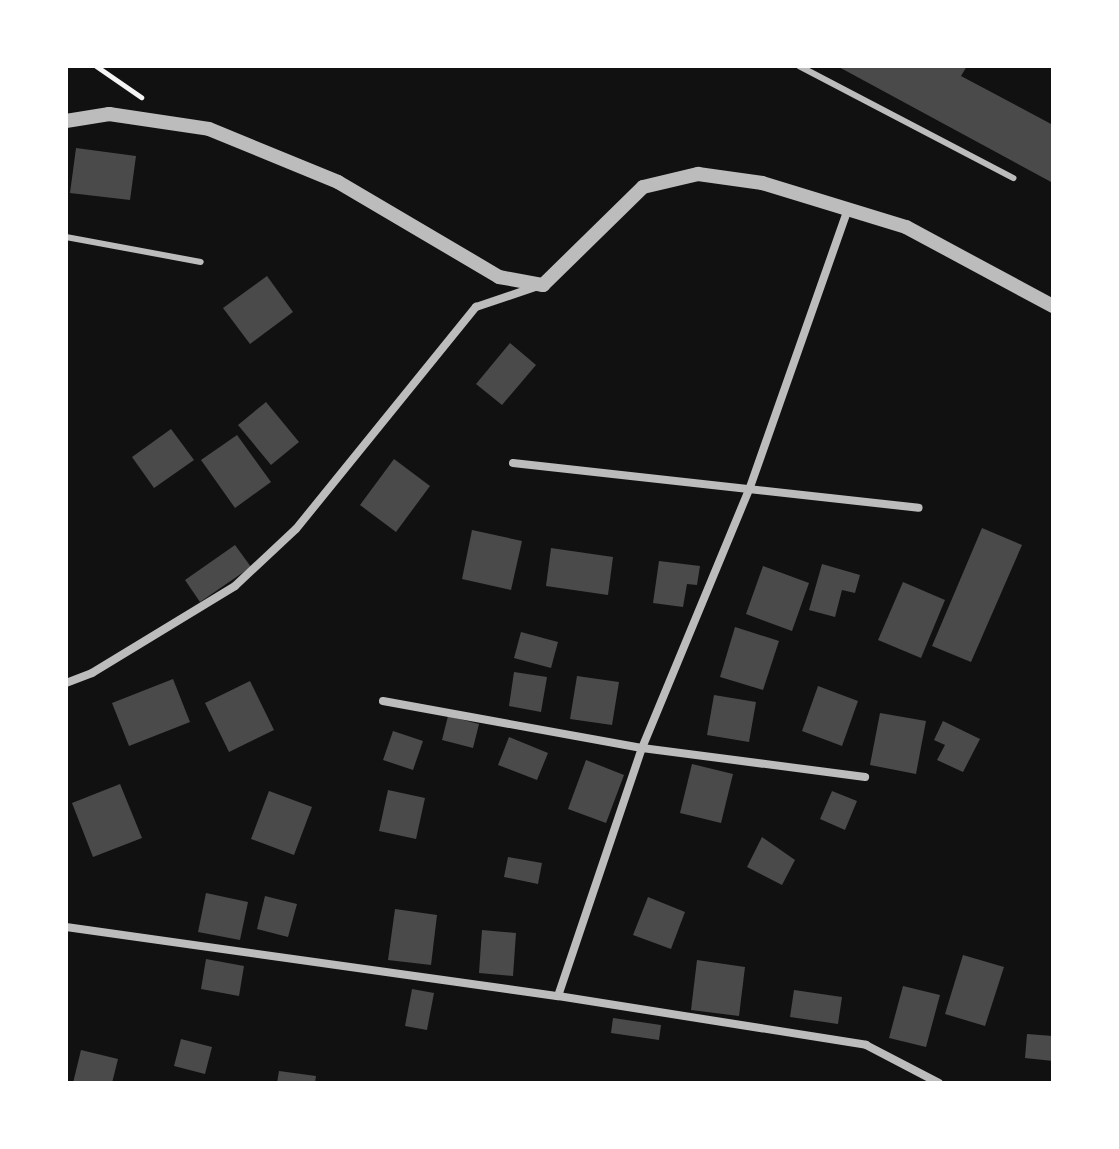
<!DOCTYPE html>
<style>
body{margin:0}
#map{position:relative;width:1119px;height:1149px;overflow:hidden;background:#111;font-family:"Work Sans",sans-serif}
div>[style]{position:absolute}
.building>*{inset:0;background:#4a4a4a}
.path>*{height:5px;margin:-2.5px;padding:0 2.5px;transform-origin:2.5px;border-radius:2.5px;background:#f5f5f5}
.service>*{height:6px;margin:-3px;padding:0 3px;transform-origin:3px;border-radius:3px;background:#bcbcbc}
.minor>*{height:8px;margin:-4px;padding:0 4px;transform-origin:4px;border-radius:4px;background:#bcbcbc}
.tertiary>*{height:14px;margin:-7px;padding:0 7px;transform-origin:7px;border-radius:7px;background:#bcbcbc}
span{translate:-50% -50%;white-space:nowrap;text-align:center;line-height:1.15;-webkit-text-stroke:8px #fff;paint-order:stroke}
.frame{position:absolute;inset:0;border:68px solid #fff;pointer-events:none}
</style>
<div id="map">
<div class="building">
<div style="clip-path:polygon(837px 66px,967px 66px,961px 76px,1053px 125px,1053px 183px)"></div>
<div style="clip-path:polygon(76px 148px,136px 156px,130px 200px,70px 193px)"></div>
<div style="clip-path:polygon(267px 276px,293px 312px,250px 344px,223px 308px)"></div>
<div style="clip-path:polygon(510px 343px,536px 365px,502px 405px,476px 384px)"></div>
<div style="clip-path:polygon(266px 402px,299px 442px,271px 465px,238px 425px)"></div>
<div style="clip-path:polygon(171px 429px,194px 460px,154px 488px,132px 457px)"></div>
<div style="clip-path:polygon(237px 435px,271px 482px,235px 508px,201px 460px)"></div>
<div style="clip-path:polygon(394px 459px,430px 486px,396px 532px,360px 505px)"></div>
<div style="clip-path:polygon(982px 528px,1022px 545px,971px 662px,932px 646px)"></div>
<div style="clip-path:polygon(472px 530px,522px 541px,511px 590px,462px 579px)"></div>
<div style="clip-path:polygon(235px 545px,251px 567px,200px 602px,185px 580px)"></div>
<div style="clip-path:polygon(551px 548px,613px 557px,608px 595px,546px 586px)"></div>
<div style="clip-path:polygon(659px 561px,700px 566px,697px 585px,687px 584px,683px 607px,653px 603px)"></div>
<div style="clip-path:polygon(822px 564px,860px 575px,855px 593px,842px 590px,835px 617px,809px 610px)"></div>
<div style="clip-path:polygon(763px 566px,809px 583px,792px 631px,746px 614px)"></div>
<div style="clip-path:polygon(903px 582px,945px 600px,921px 658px,878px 640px)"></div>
<div style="clip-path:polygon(735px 627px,779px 641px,763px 690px,720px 677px)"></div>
<div style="clip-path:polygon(521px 632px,558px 642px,551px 668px,514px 658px)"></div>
<div style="clip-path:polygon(514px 672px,547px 677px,541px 712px,509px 706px)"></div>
<div style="clip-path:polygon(577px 676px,619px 682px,612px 725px,570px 719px)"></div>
<div style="clip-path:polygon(173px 679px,190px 722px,129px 746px,112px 703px)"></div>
<div style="clip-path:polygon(250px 681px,274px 730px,229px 752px,205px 703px)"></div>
<div style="clip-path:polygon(818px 686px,858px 701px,842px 746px,802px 731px)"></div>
<div style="clip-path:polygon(714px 695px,756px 702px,749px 742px,707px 735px)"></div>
<div style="clip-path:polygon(880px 713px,926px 721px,916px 774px,870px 765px)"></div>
<div style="clip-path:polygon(448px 716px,479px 724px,473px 748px,442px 740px)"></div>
<div style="clip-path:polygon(943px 721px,980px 739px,963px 772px,937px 760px,945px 745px,934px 740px)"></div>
<div style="clip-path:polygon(393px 731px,423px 741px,413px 770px,383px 760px)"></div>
<div style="clip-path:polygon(509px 737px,548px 753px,537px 780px,498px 765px)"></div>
<div style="clip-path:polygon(586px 760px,624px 775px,606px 823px,568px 809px)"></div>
<div style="clip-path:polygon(692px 764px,733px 774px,721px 823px,680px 813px)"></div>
<div style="clip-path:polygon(120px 784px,142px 838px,93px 857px,72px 803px)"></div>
<div style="clip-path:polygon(388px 790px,425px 798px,416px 839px,379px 831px)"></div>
<div style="clip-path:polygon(269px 791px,312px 807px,294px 855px,251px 839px)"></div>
<div style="clip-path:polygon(832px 791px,857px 801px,845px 830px,820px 819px)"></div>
<div style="clip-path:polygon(762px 837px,795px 860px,782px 885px,747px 867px)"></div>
<div style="clip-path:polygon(508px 857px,542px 863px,538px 884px,504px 877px)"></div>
<div style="clip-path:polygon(206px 893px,248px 902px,240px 940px,198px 932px)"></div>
<div style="clip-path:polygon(265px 896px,297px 904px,288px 937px,257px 929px)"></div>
<div style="clip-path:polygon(648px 897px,685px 912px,671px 949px,633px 935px)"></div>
<div style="clip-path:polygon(395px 909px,437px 915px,431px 965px,388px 960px)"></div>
<div style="clip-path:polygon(482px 930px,516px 933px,513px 976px,479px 973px)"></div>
<div style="clip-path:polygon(963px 955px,1004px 967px,985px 1026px,945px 1014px)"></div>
<div style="clip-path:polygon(206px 959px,244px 966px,239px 996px,201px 989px)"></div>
<div style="clip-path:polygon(697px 960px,745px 967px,739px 1016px,691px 1010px)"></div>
<div style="clip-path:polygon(903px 986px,940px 995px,926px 1047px,889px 1038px)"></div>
<div style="clip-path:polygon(412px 989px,434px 993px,427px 1030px,405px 1026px)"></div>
<div style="clip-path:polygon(794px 990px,842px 997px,838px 1024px,790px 1017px)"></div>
<div style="clip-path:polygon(613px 1018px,661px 1025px,659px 1040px,611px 1033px)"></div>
<div style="clip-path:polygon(1027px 1034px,1053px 1036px,1053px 1061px,1025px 1058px)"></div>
<div style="clip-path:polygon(181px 1039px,212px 1047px,205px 1074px,174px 1066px)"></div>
<div style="clip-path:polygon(81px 1050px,118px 1059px,112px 1083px,73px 1083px)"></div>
<div style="clip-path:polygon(279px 1071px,316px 1076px,315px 1083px,277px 1083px)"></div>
</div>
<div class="path">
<div style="left:96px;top:66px;width:55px;rotate:34.6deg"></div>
</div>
<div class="service">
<div style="left:799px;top:66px;width:242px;rotate:27.6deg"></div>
<div style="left:66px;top:237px;width:137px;rotate:10.5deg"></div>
</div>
<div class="minor">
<div style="left:513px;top:463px;width:408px;rotate:6.3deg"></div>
<div style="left:66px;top:683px;width:28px;rotate:-21deg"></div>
<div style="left:92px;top:673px;width:167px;rotate:-31.3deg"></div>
<div style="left:235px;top:586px;width:83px;rotate:-43.1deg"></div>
<div style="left:296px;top:529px;width:286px;rotate:-51deg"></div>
<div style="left:476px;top:307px;width:65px;rotate:-18.7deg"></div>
<div style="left:383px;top:701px;width:263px;rotate:10.3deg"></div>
<div style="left:642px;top:748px;width:225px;rotate:7.4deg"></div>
<div style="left:66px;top:927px;width:497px;rotate:8deg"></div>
<div style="left:558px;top:996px;width:312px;rotate:9deg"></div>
<div style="left:866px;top:1045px;width:82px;rotate:27.5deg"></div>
<div style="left:558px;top:996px;width:262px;rotate:-71.3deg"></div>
<div style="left:642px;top:748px;width:279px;rotate:-67.5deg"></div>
<div style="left:749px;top:490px;width:298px;rotate:-70.6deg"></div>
</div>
<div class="tertiary">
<div style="left:66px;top:121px;width:44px;rotate:-9.2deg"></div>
<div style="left:109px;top:114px;width:101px;rotate:8.5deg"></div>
<div style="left:209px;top:129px;width:139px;rotate:22.3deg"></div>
<div style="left:338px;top:182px;width:187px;rotate:30.5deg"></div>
<div style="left:499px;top:277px;width:45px;rotate:10.3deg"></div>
<div style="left:543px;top:285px;width:140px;rotate:-44.4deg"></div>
<div style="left:643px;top:187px;width:57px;rotate:-13.3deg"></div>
<div style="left:698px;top:174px;width:65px;rotate:8deg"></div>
<div style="left:762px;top:183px;width:151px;rotate:17deg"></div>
<div style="left:906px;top:227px;width:167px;rotate:28.3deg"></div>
</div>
<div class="frame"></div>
</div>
